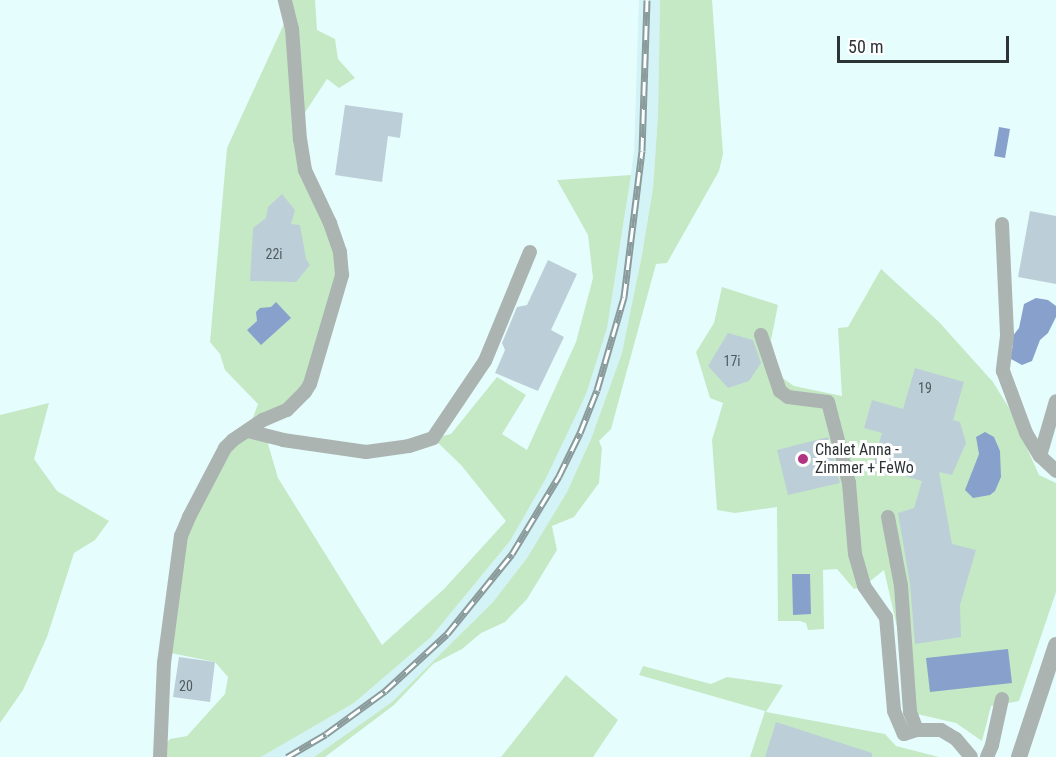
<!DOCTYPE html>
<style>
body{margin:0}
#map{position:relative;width:1056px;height:757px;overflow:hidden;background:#e6fdfe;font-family:"Roboto Condensed",sans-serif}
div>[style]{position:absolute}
.built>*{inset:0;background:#d3f3f6}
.green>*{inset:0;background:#c5e9c5}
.water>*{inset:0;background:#87a1cc}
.building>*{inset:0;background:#bccfd8}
.service>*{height:14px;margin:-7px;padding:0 7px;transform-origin:7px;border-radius:7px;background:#abb4b1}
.minor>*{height:16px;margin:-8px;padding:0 8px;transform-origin:8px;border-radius:8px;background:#abb4b1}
.rail>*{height:7px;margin-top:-3.5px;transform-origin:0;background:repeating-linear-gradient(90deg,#fff 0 14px,#8b9b9c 0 28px);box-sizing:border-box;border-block:2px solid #8b9b9c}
.dots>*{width:16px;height:16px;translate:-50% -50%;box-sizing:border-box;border:3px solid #fff;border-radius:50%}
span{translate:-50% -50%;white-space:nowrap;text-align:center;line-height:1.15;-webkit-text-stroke:6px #fff;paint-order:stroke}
.number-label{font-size:14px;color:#505b5e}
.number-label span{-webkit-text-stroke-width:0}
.poi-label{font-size:16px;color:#2c3435}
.left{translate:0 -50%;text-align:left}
.scale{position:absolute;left:837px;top:36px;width:172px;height:27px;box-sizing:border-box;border:3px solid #2c3435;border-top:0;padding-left:8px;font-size:18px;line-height:21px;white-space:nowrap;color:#2c3435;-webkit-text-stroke:4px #fff;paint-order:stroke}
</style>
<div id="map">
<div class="built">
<div style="clip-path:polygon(639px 0,660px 0,658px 115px,653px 188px,632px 312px,622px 353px,591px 439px,567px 492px,527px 558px,493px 602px,392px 702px,314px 757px,261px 757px,354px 703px,431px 637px,510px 541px,620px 247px,634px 152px)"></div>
</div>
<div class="green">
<div style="clip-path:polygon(285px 0,315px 0,317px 30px,335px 39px,338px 59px,355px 78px,339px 88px,327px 79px,298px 123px,342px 275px,310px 384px,248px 431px,266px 437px,278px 478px,382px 645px,444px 589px,506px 521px,461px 465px,433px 438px,451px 434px,497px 377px,526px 395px,502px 434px,527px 450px,576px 342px,593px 278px,588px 235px,557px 180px,631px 175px,607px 328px,586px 394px,546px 478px,510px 541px,431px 637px,354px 703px,261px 757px,160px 757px,160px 749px,170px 739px,187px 736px,225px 694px,228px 677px,215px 662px,166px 652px,178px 553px,220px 457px,248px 431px,258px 404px,225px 370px,220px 354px,210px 342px,227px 148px,289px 13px)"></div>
<div style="clip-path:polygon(660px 0,712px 0,723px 154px,719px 171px,667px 263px,656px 264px,611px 429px,599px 441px,602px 448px,599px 483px,574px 517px,552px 526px,557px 550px,527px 599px,505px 622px,481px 633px,462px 649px,433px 664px,394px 705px,325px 757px,314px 757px,392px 702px,493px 602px,527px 558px,567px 492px,591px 439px,622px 353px,641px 260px,653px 188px,658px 115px)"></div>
<div style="clip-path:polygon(881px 269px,939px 322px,993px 382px,1009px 408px,1039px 475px,1056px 483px,1056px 592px,1019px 701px,991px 706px,982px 741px,956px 723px,917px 714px,884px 570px,864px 586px,854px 589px,837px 569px,823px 570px,824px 629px,808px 630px,806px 623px,800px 621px,778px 621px,777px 507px,735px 513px,717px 510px,712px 440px,723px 403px,710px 398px,696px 352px,714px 323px,722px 287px,778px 305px,771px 340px,781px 377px,794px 386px,842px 396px,838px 328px,848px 327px)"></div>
<div style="clip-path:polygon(49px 403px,34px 459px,57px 491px,109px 521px,95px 540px,74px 553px,47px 637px,23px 690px,0 723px,0 415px)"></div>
<div style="clip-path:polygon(643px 666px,711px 684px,727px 677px,783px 685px,766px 712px,885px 734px,896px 746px,939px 757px,750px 757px,765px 711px,639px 675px)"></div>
<div style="clip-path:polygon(566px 675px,618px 720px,593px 757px,501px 757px)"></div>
</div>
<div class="water">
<div style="clip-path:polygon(999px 127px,1010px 129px,1005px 158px,994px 156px)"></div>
<div style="clip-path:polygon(1036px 298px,1048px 300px,1056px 306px,1056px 317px,1048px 333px,1040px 340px,1032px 361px,1022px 365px,1009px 358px,1013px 346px,1012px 337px,1019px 328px,1024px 304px)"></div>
<div style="clip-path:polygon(276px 302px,291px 318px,261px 345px,247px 330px,257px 321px,256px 312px,260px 308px,271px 307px)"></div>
<div style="clip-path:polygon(985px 432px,994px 437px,1000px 451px,1001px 477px,995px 491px,990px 495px,973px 498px,965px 490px,979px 454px,976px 437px)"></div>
<div style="clip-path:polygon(792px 574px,810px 574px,811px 614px,793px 615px)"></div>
<div style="clip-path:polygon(1008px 649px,1012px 683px,930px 692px,926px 658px)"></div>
</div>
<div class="building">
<div style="clip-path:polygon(345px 105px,403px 113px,400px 138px,388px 136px,382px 182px,335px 175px)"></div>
<div style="clip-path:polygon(282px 194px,295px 210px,291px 224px,300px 225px,306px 259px,310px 265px,296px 282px,250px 281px,253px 228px,266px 218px,268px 207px)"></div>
<div style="clip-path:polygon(1030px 211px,1056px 216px,1056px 284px,1018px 277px)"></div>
<div style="clip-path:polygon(548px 260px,577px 274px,551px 330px,564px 337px,538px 391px,495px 373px,505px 350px,502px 343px,517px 307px,527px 305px)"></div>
<div style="clip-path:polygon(728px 333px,753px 340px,761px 363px,749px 381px,728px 388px,708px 366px)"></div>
<div style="clip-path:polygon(915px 368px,964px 382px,953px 420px,960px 422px,966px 443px,952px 475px,939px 472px,952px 544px,976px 550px,960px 605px,961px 637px,915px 644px,910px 584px,898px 513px,914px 508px,922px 481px,872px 467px,882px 433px,864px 428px,872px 400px,903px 409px)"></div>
<div style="clip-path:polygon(828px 437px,840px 483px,788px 495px,777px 450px)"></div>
<div style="clip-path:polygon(179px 657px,215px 662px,210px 702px,173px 697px)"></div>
<div style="clip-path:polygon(776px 722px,872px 753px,872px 757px,765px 757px)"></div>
</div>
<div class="service">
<div style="left:1002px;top:224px;width:112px;rotate:87.4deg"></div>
<div style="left:1007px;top:336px;width:35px;rotate:97deg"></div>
<div style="left:1003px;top:371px;width:66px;rotate:69.6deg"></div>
<div style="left:1026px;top:433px;width:27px;rotate:59deg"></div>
<div style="left:1040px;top:456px;width:22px;rotate:43deg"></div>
<div style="left:761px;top:335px;width:59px;rotate:71.3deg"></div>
<div style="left:780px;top:391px;width:10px;rotate:37deg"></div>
<div style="left:788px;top:397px;width:40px;rotate:7.1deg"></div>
<div style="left:828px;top:402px;width:84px;rotate:75.5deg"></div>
<div style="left:849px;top:483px;width:71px;rotate:85.2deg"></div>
<div style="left:855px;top:554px;width:33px;rotate:74deg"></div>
<div style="left:864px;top:586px;width:38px;rotate:55deg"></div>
<div style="left:886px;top:617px;width:94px;rotate:85.1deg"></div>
<div style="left:894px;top:711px;width:25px;rotate:67deg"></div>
<div style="left:904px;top:734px;width:14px;rotate:-17deg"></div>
<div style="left:917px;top:730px;width:24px"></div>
<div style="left:941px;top:730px;width:17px;rotate:31deg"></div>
<div style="left:956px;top:739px;width:23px;rotate:50deg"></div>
<div style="left:248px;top:431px;width:36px;rotate:14deg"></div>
<div style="left:283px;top:440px;width:84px;rotate:8.2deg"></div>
<div style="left:366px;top:452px;width:43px;rotate:-7.9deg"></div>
<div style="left:409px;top:446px;width:25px;rotate:-18deg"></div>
<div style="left:433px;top:438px;width:93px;rotate:-56deg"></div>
<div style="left:485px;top:361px;width:118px;rotate:-67.6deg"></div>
<div style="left:1040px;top:456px;width:57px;rotate:-73.8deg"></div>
<div style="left:888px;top:517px;width:70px;rotate:79.3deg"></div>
<div style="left:901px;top:586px;width:126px;rotate:85.9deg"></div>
<div style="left:910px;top:712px;width:19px;rotate:69deg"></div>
<div style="left:160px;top:757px;width:94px;rotate:-87.6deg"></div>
<div style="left:164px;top:663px;width:128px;rotate:-82.4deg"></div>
<div style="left:181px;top:536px;width:21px;rotate:-67deg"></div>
<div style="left:189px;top:517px;width:78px;rotate:-62.4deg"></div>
<div style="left:225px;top:448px;width:11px;rotate:-45deg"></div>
<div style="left:233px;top:440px;width:36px;rotate:-34deg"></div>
<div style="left:263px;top:420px;width:26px;rotate:-23deg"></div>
<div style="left:287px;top:410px;width:25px;rotate:-45deg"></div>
<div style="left:305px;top:392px;width:9px;rotate:-58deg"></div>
<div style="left:310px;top:384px;width:114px;rotate:-73.6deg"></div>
<div style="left:342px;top:275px;width:23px;rotate:-95deg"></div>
<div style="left:340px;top:252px;width:31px;rotate:-109deg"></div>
<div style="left:330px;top:223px;width:59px;rotate:-115.3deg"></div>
<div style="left:305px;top:170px;width:30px;rotate:-99deg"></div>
<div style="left:300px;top:140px;width:111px;rotate:-94.1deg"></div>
<div style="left:292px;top:29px;width:30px;rotate:-104deg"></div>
<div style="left:987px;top:757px;width:13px;rotate:-67deg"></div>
<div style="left:992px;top:745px;width:47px;rotate:-77.7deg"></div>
</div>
<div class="minor">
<div style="left:1019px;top:757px;width:118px;rotate:-71.7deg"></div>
</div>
<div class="rail">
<div style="left:287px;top:757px;width:45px;rotate:-30.5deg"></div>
<div style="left:326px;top:734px;width:73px;rotate:-36.1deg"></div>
<div style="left:385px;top:691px;width:84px;rotate:-42.6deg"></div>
<div style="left:447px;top:634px;width:103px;rotate:-50.9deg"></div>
<div style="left:512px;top:554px;width:91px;rotate:-58.9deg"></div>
<div style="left:559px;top:476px;width:48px;rotate:-64deg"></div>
<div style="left:580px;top:433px;width:46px;rotate:-68.4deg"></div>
<div style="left:597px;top:390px;width:97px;rotate:-73.8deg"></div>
<div style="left:624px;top:297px;width:147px;rotate:-83deg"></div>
<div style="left:642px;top:151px;width:151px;rotate:-88.1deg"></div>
</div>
<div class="dots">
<div style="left:803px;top:459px;background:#b13382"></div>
</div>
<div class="number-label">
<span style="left:274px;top:254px">22i</span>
<span style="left:732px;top:361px">17i</span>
<span style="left:925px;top:388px">19</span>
<span style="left:186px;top:686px">20</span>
</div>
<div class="poi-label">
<span class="left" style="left:815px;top:459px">Chalet Anna -<br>Zimmer + FeWo</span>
</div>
<div class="scale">50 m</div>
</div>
